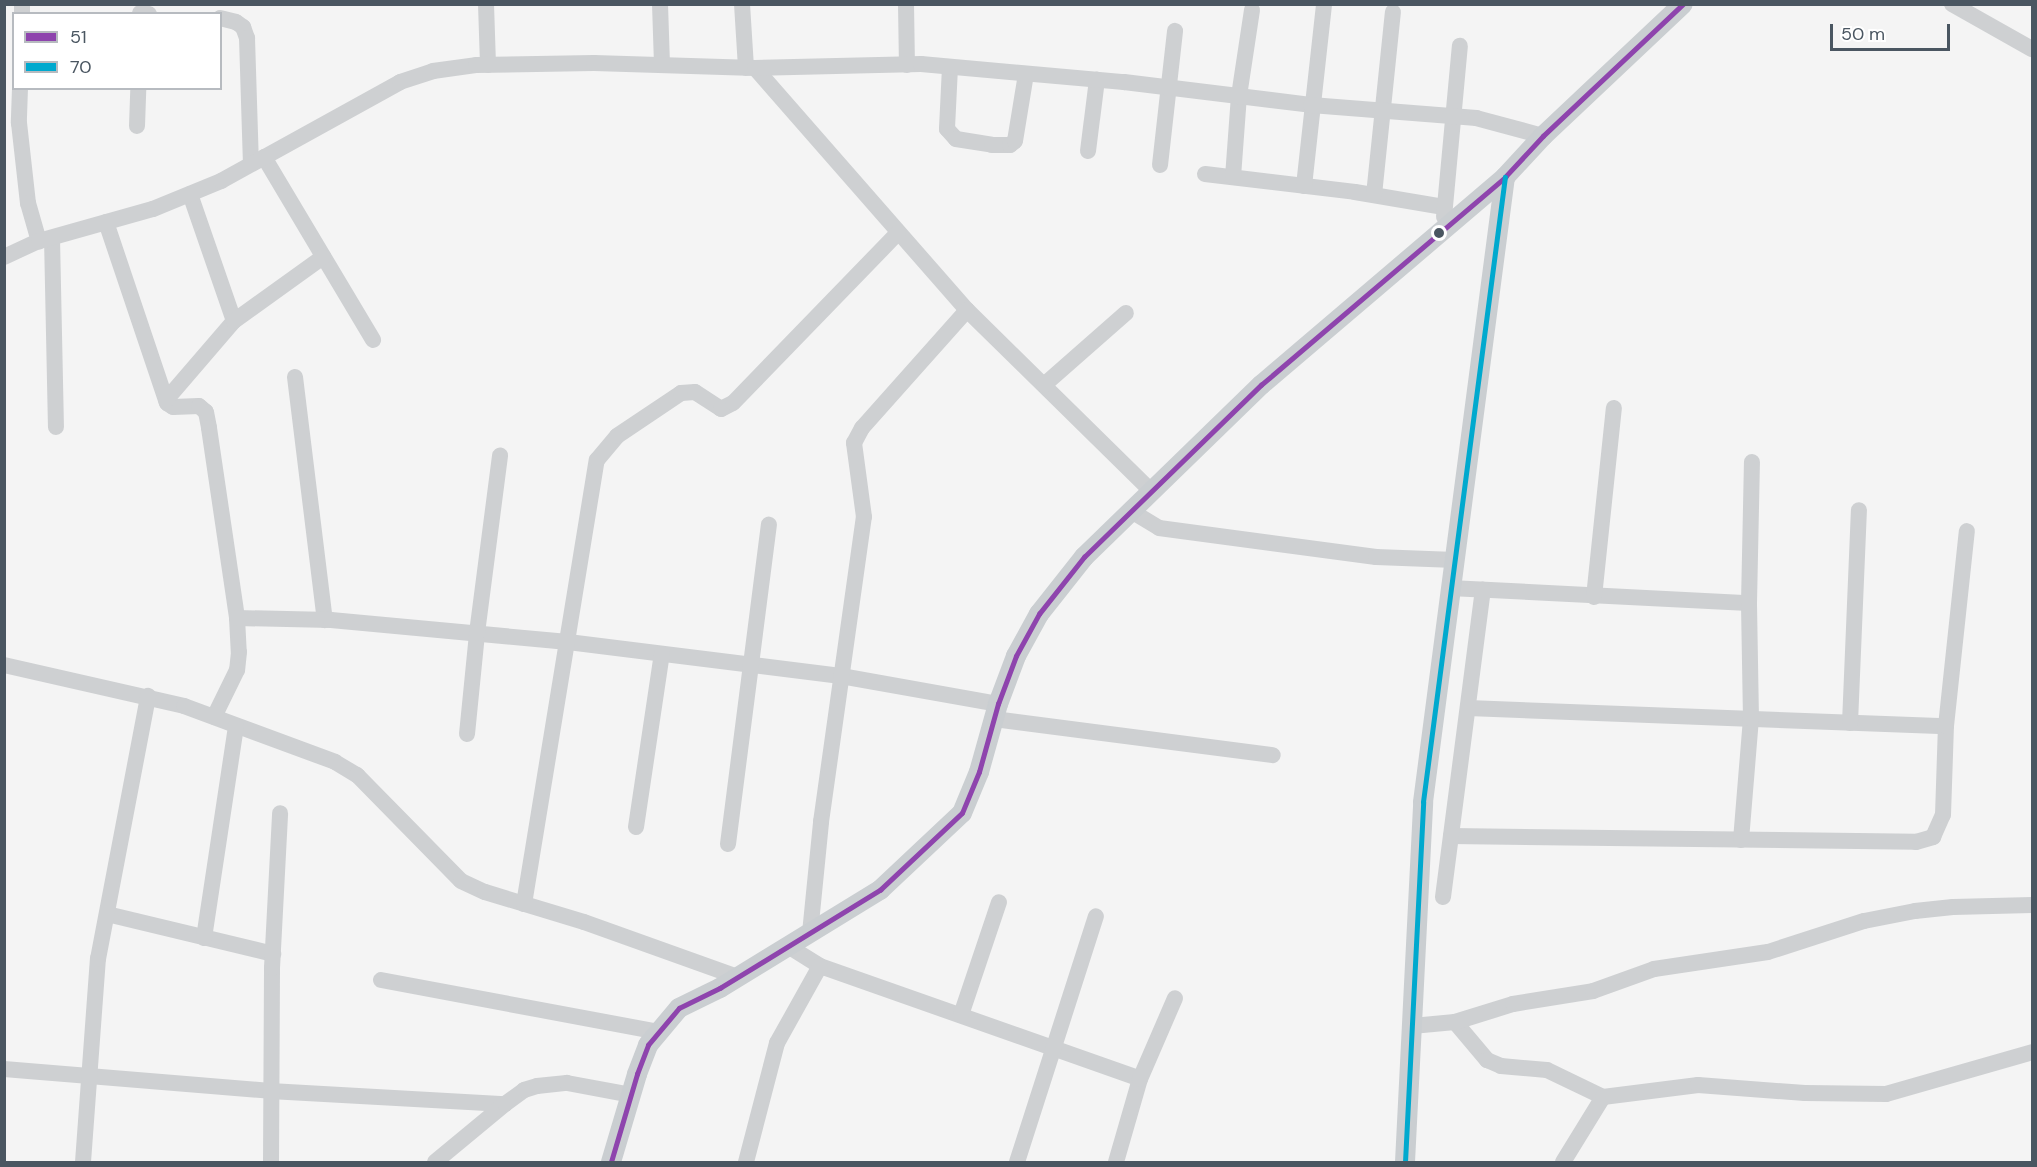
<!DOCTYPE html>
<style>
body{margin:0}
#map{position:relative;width:2037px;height:1167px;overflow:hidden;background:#f4f4f4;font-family:"DM Sans",sans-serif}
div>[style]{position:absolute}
.minor>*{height:16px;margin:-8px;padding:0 8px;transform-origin:8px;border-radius:8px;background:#ced0d2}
.major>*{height:20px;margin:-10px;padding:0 10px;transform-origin:10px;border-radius:10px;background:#caced1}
.bus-1>*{height:4.5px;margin:-2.25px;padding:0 2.25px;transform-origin:2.25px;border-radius:2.25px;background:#8e44ad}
.bus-2>*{height:4.5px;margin:-2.25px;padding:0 2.25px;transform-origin:2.25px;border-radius:2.25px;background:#00a9ce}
.dots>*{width:16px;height:16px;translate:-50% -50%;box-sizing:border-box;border:3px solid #fff;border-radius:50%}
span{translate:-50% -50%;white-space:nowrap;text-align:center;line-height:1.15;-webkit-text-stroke:6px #fff;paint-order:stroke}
.frame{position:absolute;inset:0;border:6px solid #4a5661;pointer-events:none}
.legend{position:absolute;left:12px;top:12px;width:210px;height:78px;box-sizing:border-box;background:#fff;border:2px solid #b7bbc0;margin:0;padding:8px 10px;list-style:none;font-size:18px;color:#4a5661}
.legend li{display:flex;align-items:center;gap:12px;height:30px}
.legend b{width:30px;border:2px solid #b7bbc0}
.scale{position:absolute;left:1830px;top:24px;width:120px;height:27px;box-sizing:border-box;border:3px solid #4a5661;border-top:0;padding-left:8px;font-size:18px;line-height:21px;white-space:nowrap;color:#4a5661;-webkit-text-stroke:4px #fff;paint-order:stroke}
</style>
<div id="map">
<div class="minor">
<div style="left:486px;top:4px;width:61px;rotate:88.1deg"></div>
<div style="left:660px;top:4px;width:61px;rotate:88.1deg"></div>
<div style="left:742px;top:4px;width:64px;rotate:86.4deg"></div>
<div style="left:906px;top:4px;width:61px;rotate:89.1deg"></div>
<div style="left:1952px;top:4px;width:92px;rotate:29.4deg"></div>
<div style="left:140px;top:13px;width:9px;rotate:6deg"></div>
<div style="left:22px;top:14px;width:10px;rotate:-90deg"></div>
<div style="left:220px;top:18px;width:16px;rotate:14deg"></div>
<div style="left:236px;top:22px;width:9px;rotate:36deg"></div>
<div style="left:243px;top:27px;width:12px;rotate:70deg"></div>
<div style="left:247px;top:38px;width:126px;rotate:88.2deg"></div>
<div style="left:950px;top:67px;width:62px;rotate:92.8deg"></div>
<div style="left:947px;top:129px;width:13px;rotate:48deg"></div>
<div style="left:956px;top:139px;width:36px;rotate:9deg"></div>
<div style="left:992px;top:145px;width:18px"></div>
<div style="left:1010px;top:145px;width:6px;rotate:-39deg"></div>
<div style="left:1015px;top:141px;width:68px;rotate:-80.7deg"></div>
<div style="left:755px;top:68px;width:322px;rotate:48.8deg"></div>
<div style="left:967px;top:310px;width:258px;rotate:44.5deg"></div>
<div style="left:20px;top:88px;width:35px;rotate:92deg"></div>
<div style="left:19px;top:123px;width:81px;rotate:83.6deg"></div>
<div style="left:28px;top:203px;width:40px;rotate:74deg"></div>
<div style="left:137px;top:126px;width:38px;rotate:-88deg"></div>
<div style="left:1088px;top:151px;width:72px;rotate:-82.8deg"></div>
<div style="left:264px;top:157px;width:213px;rotate:59.2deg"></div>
<div style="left:1160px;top:165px;width:135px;rotate:-83.6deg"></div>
<div style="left:1205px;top:174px;width:151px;rotate:6.8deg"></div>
<div style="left:1355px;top:192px;width:90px;rotate:9.6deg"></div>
<div style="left:1233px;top:177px;width:81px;rotate:-85.8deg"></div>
<div style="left:1239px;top:96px;width:87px;rotate:-81.4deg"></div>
<div style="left:1304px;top:186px;width:183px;rotate:-83.7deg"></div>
<div style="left:190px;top:194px;width:134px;rotate:70.9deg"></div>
<div style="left:1374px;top:195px;width:184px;rotate:-84.1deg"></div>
<div style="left:1444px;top:217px;width:172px;rotate:-84.7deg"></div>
<div style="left:106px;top:222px;width:191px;rotate:71.4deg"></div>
<div style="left:167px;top:403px;width:7px;rotate:34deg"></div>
<div style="left:173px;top:407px;width:26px;rotate:-2deg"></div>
<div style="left:199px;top:406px;width:9px;rotate:41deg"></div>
<div style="left:206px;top:412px;width:16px;rotate:79deg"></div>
<div style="left:209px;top:428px;width:192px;rotate:81.6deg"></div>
<div style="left:237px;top:618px;width:34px;rotate:87deg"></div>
<div style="left:239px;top:652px;width:18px;rotate:96deg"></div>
<div style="left:237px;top:670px;width:52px;rotate:116.1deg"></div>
<div style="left:52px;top:238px;width:189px;rotate:88.8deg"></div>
<div style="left:4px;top:257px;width:38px;rotate:-25deg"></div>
<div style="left:39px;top:241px;width:118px;rotate:-15.7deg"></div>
<div style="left:153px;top:209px;width:74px;rotate:-22.4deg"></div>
<div style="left:221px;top:181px;width:205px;rotate:-28.9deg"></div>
<div style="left:400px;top:82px;width:35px;rotate:-18deg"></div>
<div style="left:433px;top:71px;width:43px;rotate:-7.9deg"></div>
<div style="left:476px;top:65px;width:118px;rotate:-1deg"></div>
<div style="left:594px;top:63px;width:161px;rotate:1.8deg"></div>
<div style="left:755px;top:68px;width:166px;rotate:-1.4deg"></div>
<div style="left:921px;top:64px;width:204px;rotate:5.1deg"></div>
<div style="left:1124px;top:82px;width:188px;rotate:7deg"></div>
<div style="left:1311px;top:105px;width:166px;rotate:4.5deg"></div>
<div style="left:1476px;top:118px;width:69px;rotate:15deg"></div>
<div style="left:295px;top:377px;width:245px;rotate:83deg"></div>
<div style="left:1044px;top:385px;width:109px;rotate:-41.3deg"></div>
<div style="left:166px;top:400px;width:104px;rotate:-49.3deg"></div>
<div style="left:234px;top:321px;width:110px;rotate:-35.7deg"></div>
<div style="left:1131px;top:511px;width:33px;rotate:31deg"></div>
<div style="left:1159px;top:528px;width:219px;rotate:7.6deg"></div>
<div style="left:1376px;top:557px;width:79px;rotate:2.2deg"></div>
<div style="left:1450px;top:588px;width:299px;rotate:2.9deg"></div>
<div style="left:1594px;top:597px;width:190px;rotate:-84deg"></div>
<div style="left:237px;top:618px;width:94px;rotate:1.2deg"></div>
<div style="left:331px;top:620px;width:238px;rotate:5.3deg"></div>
<div style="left:568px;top:642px;width:275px;rotate:7.1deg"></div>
<div style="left:841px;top:676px;width:159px;rotate:10.1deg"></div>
<div style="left:4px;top:665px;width:185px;rotate:12.8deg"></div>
<div style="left:184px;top:706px;width:161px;rotate:20.3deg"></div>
<div style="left:335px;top:762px;width:26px;rotate:31deg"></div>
<div style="left:357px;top:775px;width:148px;rotate:45.5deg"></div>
<div style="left:461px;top:881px;width:26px;rotate:25deg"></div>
<div style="left:485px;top:892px;width:103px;rotate:16.9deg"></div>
<div style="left:584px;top:922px;width:164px;rotate:19.7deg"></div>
<div style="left:1468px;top:708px;width:478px;rotate:2.2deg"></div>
<div style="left:994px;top:719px;width:281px;rotate:7.4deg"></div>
<div style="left:1850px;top:723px;width:213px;rotate:-87.6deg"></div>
<div style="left:467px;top:734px;width:101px;rotate:-84.3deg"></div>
<div style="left:477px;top:633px;width:179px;rotate:-82.6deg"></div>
<div style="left:636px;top:827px;width:175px;rotate:-81.5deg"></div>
<div style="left:1451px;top:836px;width:465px;rotate:0.7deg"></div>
<div style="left:1916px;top:842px;width:18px;rotate:-16deg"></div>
<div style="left:1933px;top:837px;width:24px;rotate:-66deg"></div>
<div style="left:1943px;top:815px;width:89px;rotate:-88.1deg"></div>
<div style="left:1946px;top:726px;width:196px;rotate:-83.9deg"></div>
<div style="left:1741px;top:840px;width:121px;rotate:-85.3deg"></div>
<div style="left:1751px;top:719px;width:116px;rotate:-91deg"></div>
<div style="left:1749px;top:603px;width:141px;rotate:-88.8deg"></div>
<div style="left:728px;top:844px;width:322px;rotate:-82.7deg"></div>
<div style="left:1443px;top:897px;width:310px;rotate:-82.6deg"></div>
<div style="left:524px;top:904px;width:450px;rotate:-80.7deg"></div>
<div style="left:597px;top:460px;width:31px;rotate:-50deg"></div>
<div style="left:617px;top:436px;width:77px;rotate:-33.9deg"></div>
<div style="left:681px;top:393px;width:14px;rotate:-4deg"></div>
<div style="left:695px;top:392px;width:31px;rotate:33deg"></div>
<div style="left:721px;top:409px;width:13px;rotate:-27deg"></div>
<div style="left:733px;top:403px;width:237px;rotate:-45.9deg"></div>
<div style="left:107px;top:914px;width:171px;rotate:13.5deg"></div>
<div style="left:810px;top:933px;width:112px;rotate:-84.3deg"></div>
<div style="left:821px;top:822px;width:308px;rotate:-82deg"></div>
<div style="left:864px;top:517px;width:75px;rotate:-97.7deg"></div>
<div style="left:854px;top:443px;width:17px;rotate:-62deg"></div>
<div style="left:862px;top:428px;width:158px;rotate:-48.3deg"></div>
<div style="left:204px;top:938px;width:214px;rotate:-81.4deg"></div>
<div style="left:788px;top:946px;width:38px;rotate:32deg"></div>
<div style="left:820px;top:966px;width:339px;rotate:19.4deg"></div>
<div style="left:381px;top:980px;width:282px;rotate:10.6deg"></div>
<div style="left:961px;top:1015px;width:119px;rotate:-71.4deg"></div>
<div style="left:1455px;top:1022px;width:50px;rotate:49.9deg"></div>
<div style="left:1487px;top:1060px;width:15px;rotate:23deg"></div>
<div style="left:1501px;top:1066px;width:46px;rotate:5deg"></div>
<div style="left:1547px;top:1070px;width:62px;rotate:25.7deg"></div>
<div style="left:1603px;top:1097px;width:76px;rotate:121.6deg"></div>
<div style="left:1412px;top:1026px;width:43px;rotate:-5.3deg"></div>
<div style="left:1455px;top:1022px;width:61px;rotate:-17.2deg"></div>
<div style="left:1513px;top:1004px;width:81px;rotate:-9.2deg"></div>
<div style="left:1593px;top:991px;width:65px;rotate:-19.8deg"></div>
<div style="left:1654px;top:969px;width:115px;rotate:-8.5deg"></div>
<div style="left:1768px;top:952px;width:101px;rotate:-17.9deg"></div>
<div style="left:1864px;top:921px;width:52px;rotate:-11.1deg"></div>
<div style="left:1915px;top:911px;width:38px;rotate:-6deg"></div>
<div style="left:1953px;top:907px;width:79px;rotate:-1.5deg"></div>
<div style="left:4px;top:1069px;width:267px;rotate:4.7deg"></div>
<div style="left:270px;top:1091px;width:235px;rotate:3.2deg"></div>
<div style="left:1603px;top:1097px;width:96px;rotate:-7.2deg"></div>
<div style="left:1698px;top:1085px;width:107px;rotate:4.3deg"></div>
<div style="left:1805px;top:1093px;width:81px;rotate:0.7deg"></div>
<div style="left:1886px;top:1094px;width:152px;rotate:-16deg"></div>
<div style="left:83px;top:1162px;width:204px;rotate:-85.8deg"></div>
<div style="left:98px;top:959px;width:268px;rotate:-79.2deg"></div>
<div style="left:271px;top:1162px;width:194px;rotate:-89.7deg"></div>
<div style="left:272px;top:968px;width:155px;rotate:-87deg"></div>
<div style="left:435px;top:1162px;width:91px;rotate:-39.6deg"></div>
<div style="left:505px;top:1104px;width:24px;rotate:-36deg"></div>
<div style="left:524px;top:1090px;width:14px;rotate:-17deg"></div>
<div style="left:537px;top:1086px;width:30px;rotate:-6deg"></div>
<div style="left:567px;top:1083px;width:65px;rotate:10.6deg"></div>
<div style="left:746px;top:1162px;width:123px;rotate:-75.4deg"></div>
<div style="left:777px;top:1043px;width:88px;rotate:-60.8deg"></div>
<div style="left:1017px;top:1162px;width:258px;rotate:-72.2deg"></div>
<div style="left:1116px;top:1162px;width:86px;rotate:-73.9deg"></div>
<div style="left:1140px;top:1079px;width:88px;rotate:-66.6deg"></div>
</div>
<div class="major">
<div style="left:611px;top:1162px;width:92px;rotate:-73.5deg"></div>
<div style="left:637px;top:1074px;width:31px;rotate:-69deg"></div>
<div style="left:648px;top:1045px;width:48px;rotate:-50deg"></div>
<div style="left:679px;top:1008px;width:46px;rotate:-26deg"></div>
<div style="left:720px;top:988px;width:188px;rotate:-31.5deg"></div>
<div style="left:880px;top:890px;width:112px;rotate:-43.2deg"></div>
<div style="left:962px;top:813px;width:44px;rotate:-67.5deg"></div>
<div style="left:979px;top:772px;width:71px;rotate:-74.4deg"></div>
<div style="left:998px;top:704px;width:51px;rotate:-69.4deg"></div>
<div style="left:1016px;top:656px;width:48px;rotate:-61.3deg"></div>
<div style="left:1039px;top:614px;width:73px;rotate:-51.7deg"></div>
<div style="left:1084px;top:557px;width:247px;rotate:-44.2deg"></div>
<div style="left:1261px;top:385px;width:321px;rotate:-40.4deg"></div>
<div style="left:1505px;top:177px;width:56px;rotate:-47.2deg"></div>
<div style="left:1543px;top:136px;width:192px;rotate:-43.3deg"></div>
<div style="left:1405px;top:1162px;width:360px;rotate:-87.1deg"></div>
<div style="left:1423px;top:802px;width:630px;rotate:-82.53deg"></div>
</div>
<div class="bus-1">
<div style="left:611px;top:1162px;width:92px;rotate:-73.5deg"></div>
<div style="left:637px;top:1074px;width:31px;rotate:-69deg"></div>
<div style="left:648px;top:1045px;width:48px;rotate:-50deg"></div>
<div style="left:679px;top:1008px;width:46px;rotate:-26deg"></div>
<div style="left:720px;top:988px;width:188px;rotate:-31.5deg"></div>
<div style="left:880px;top:890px;width:112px;rotate:-43.2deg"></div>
<div style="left:962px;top:813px;width:44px;rotate:-67.5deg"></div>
<div style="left:979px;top:772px;width:71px;rotate:-74.4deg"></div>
<div style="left:998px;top:704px;width:51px;rotate:-69.4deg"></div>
<div style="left:1016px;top:656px;width:48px;rotate:-61.3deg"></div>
<div style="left:1039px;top:614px;width:73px;rotate:-51.7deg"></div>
<div style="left:1084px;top:557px;width:247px;rotate:-44.2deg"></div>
<div style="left:1261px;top:385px;width:321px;rotate:-40.4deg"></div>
<div style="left:1505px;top:177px;width:56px;rotate:-47.2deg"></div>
<div style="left:1543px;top:136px;width:192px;rotate:-43.3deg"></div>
</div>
<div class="bus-2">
<div style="left:1405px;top:1162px;width:360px;rotate:-87.1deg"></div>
<div style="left:1423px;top:802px;width:630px;rotate:-82.53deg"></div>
</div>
<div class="dots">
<div style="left:1439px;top:233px;background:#4a5661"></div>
</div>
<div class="frame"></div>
<ul class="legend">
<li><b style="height:8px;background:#8e44ad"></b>51</li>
<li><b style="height:8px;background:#00a9ce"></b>70</li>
</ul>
<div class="scale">50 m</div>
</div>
